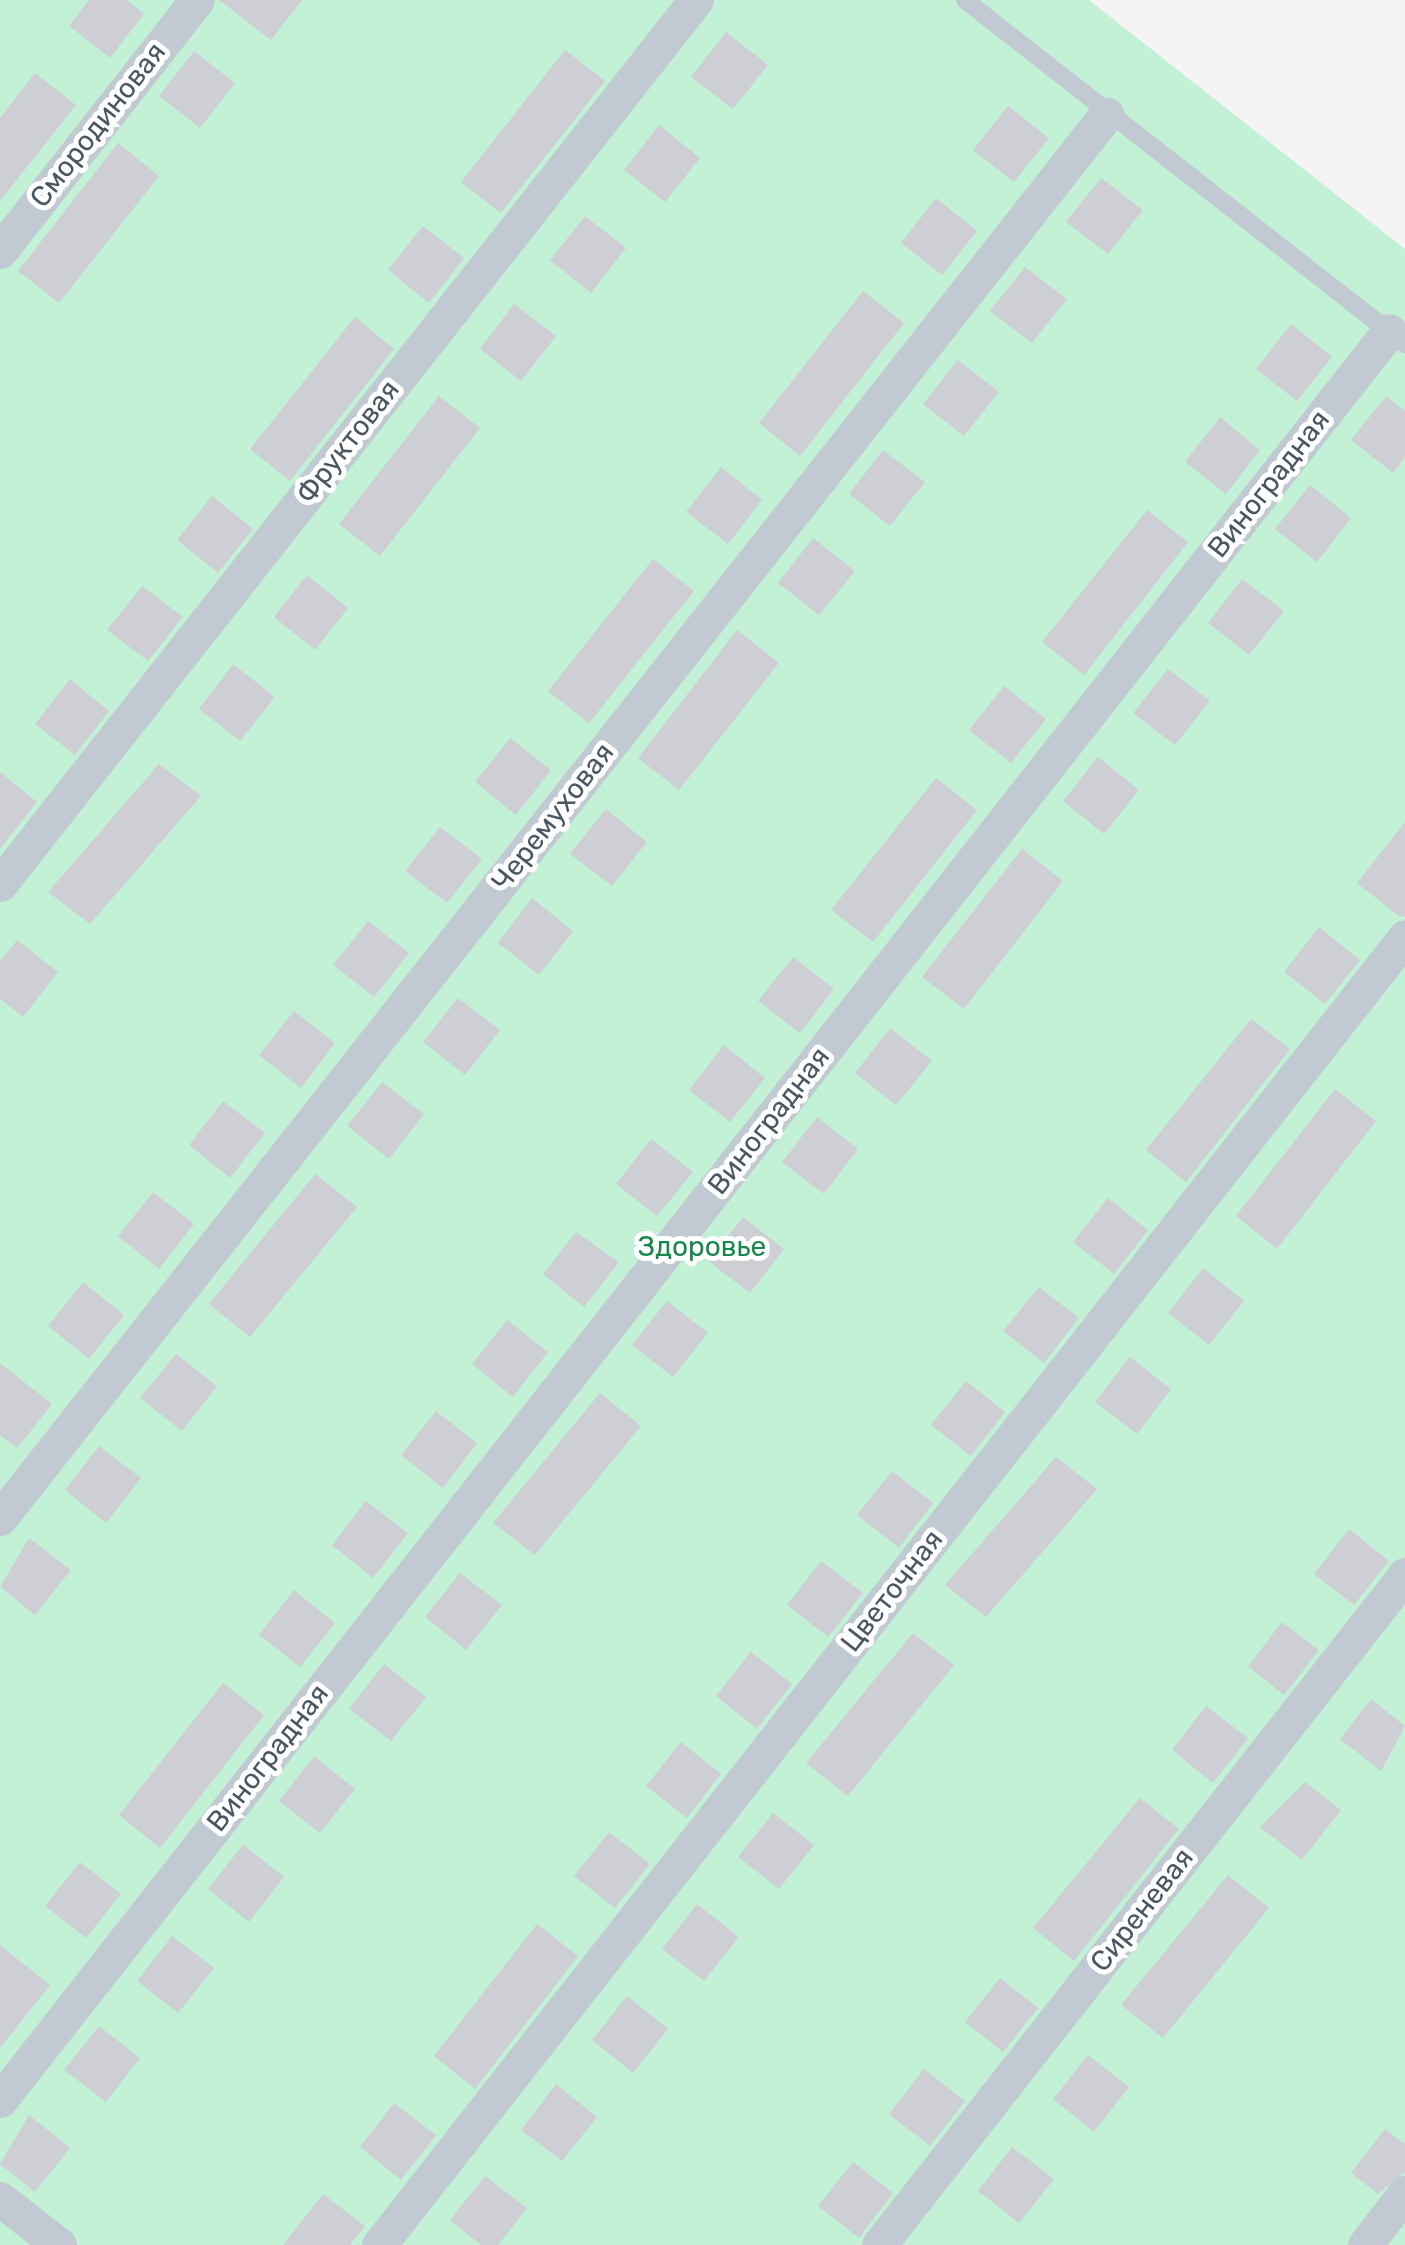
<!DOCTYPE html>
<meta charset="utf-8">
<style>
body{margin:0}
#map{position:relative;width:1405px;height:2245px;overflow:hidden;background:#f5f3f3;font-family:Rubik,sans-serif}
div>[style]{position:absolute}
.green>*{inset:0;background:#c3f1d5}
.building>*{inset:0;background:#cdcfd5}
.lane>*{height:18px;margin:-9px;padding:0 9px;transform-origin:9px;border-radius:9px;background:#c1cad2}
.street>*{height:35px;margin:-17.5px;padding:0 17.5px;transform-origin:17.5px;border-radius:17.5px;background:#c1cad2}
span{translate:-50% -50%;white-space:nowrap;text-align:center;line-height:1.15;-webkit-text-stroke:10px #fff;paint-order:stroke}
.street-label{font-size:28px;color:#4a5661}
.park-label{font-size:28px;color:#17864f}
</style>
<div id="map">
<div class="green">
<div style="clip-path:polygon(0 0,1089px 0,1405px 249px,1405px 2245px,0 2245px)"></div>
</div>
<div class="building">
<div style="clip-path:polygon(89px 0,127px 0,144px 14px,110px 58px,69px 26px)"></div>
<div style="clip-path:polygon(219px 0,302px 0,271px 40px)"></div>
<div style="clip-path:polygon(726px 32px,768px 65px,733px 109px,691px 77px)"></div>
<div style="clip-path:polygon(565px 50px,605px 81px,501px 213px,461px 182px)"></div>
<div style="clip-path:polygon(194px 51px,235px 83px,200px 128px,159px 96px)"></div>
<div style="clip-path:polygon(35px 73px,76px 105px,0 201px,0 118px)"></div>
<div style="clip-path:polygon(1008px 106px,1049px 138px,1014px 182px,973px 150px)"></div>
<div style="clip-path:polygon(659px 125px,700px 158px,665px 202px,624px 170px)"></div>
<div style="clip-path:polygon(118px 143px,159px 176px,59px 303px,18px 271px)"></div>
<div style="clip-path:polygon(1101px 178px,1143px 210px,1108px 254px,1066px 222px)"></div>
<div style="clip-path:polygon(936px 198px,977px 231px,942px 275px,901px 243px)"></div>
<div style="clip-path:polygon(585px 216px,626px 248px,591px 293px,550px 260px)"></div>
<div style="clip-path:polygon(423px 226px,464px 258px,429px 303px,388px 270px)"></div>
<div style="clip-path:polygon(1025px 267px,1067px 299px,1032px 343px,990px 311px)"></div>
<div style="clip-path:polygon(863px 291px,904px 323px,800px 456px,759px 423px)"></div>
<div style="clip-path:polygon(514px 304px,556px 336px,521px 381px,480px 349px)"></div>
<div style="clip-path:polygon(355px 317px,394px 349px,290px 481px,250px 449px)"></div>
<div style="clip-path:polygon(1291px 324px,1332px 357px,1297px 401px,1256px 369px)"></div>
<div style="clip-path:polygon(958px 360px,999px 392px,964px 436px,923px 404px)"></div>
<div style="clip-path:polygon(439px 396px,480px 428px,380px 556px,339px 524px)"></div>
<div style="clip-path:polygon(1386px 396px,1405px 411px,1405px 457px,1393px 473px,1351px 440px)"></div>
<div style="clip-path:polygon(1220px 417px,1260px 450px,1226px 494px,1185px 462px)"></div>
<div style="clip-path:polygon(883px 450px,925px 482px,890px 526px,849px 494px)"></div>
<div style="clip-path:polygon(721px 467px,762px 500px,728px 544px,686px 512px)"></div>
<div style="clip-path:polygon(1310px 485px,1351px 518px,1317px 562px,1275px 529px)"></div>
<div style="clip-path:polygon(212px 496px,253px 529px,218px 573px,177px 540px)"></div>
<div style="clip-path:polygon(1147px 510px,1188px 542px,1084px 675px,1042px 642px)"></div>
<div style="clip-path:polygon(813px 538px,855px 571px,819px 615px,778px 583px)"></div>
<div style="clip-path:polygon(653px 559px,694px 591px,589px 723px,548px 691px)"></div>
<div style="clip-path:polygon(307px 575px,348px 608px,315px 650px,274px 617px)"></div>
<div style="clip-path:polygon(1242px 579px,1284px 611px,1249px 655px,1208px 623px)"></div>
<div style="clip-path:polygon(142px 586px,183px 617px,148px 661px,107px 630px)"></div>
<div style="clip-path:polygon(737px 630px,779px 663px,679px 790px,638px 758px)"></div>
<div style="clip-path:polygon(233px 664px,275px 697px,240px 741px,199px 709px)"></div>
<div style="clip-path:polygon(1168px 669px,1210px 701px,1175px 745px,1133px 713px)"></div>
<div style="clip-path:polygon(70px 679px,109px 711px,75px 755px,35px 724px)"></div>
<div style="clip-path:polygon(1004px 686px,1046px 719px,1011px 763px,969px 730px)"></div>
<div style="clip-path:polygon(510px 738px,551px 770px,516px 815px,475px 782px)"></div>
<div style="clip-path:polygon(1098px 757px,1139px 790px,1104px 834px,1063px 801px)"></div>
<div style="clip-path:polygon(159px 764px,201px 796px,90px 924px,48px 892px)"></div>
<div style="clip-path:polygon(0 772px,37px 802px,0 849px)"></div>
<div style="clip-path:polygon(936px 778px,977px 810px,873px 942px,831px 910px)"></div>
<div style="clip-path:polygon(606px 809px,647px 842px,612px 886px,570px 854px)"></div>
<div style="clip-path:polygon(1405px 822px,1405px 916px,1400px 917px,1357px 883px)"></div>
<div style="clip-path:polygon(440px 827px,482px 859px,447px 903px,405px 871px)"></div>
<div style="clip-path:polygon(1022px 849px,1063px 881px,964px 1009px,922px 977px)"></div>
<div style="clip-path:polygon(532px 898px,573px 931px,539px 975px,498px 943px)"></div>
<div style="clip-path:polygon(368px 921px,409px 953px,374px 997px,333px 965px)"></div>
<div style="clip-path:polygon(1319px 927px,1360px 960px,1325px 1004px,1284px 972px)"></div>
<div style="clip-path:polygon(17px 940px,58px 972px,23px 1017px,0 999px,0 961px)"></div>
<div style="clip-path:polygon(793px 957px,834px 989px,800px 1033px,758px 1001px)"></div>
<div style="clip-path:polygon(458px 998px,500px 1030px,465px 1075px,423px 1042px)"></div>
<div style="clip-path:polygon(294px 1011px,335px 1043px,301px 1088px,259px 1055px)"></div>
<div style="clip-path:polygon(1251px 1019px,1290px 1049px,1186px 1182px,1146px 1150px)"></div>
<div style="clip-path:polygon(890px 1028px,932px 1061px,896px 1105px,855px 1073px)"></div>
<div style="clip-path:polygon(724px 1045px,765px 1078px,730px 1122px,689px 1090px)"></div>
<div style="clip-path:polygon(382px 1082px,424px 1114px,389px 1159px,347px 1126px)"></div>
<div style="clip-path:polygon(1335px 1089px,1376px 1121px,1277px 1249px,1236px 1216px)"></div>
<div style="clip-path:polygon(223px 1101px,265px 1133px,230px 1178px,189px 1145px)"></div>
<div style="clip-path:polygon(817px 1117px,858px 1149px,824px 1194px,782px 1162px)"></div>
<div style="clip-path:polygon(651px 1139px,693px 1172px,657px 1216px,616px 1184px)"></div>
<div style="clip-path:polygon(315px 1174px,357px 1207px,250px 1337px,209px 1304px)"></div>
<div style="clip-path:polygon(153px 1192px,194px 1224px,159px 1269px,118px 1236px)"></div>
<div style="clip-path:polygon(1108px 1198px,1148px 1230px,1114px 1274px,1073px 1242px)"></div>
<div style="clip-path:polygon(743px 1217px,784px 1249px,750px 1293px,708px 1261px)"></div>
<div style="clip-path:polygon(576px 1232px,619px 1262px,584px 1307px,543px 1274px)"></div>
<div style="clip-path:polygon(1203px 1268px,1244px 1301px,1209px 1345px,1168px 1313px)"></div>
<div style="clip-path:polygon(83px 1282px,124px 1315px,89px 1359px,48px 1326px)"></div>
<div style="clip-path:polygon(1039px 1287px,1079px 1318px,1044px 1363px,1003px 1331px)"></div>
<div style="clip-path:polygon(667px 1301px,708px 1333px,673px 1377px,632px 1345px)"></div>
<div style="clip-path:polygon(507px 1320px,548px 1352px,513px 1397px,472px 1364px)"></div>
<div style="clip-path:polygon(176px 1354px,217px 1386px,182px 1431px,140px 1398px)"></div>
<div style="clip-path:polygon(1130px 1357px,1171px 1389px,1137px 1434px,1095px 1402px)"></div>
<div style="clip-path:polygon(0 1363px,52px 1404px,17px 1448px,0 1435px)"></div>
<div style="clip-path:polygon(966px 1381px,1005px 1412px,971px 1456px,931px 1425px)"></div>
<div style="clip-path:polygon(600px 1393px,641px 1426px,535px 1555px,493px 1523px)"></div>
<div style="clip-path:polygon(436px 1411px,477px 1443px,443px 1488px,401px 1455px)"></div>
<div style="clip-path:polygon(99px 1446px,141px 1478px,106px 1523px,65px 1490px)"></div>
<div style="clip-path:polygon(1056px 1457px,1097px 1489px,986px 1617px,945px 1585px)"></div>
<div style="clip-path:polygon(892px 1471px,933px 1503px,899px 1548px,857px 1515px)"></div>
<div style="clip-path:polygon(366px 1501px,408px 1533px,373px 1578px,332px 1545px)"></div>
<div style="clip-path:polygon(1349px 1529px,1389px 1561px,1354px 1605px,1314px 1574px)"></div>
<div style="clip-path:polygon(29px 1538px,71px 1570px,35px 1615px,0 1587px)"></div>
<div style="clip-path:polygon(821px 1561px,863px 1593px,828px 1637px,787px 1605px)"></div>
<div style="clip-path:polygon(460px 1573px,502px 1605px,466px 1650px,425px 1617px)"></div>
<div style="clip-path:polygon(294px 1590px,335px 1623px,300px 1667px,259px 1635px)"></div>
<div style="clip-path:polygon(1282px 1622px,1319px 1650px,1284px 1695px,1248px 1666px)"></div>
<div style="clip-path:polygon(913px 1633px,954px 1665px,848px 1796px,806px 1763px)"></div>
<div style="clip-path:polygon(751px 1652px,792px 1684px,757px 1729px,716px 1696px)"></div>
<div style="clip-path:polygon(384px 1664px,426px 1697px,391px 1741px,349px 1709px)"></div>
<div style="clip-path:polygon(223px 1683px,264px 1715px,160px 1848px,119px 1815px)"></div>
<div style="clip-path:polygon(1371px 1699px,1405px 1726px,1381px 1771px,1340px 1739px)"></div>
<div style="clip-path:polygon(1206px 1706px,1248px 1738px,1213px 1783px,1172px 1750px)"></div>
<div style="clip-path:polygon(681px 1742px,721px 1774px,687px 1818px,646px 1786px)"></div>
<div style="clip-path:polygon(314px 1756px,355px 1789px,320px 1833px,279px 1801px)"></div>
<div style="clip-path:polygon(1305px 1782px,1341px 1810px,1302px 1860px,1260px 1827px)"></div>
<div style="clip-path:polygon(1140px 1798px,1179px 1829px,1074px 1961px,1033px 1928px)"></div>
<div style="clip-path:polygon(773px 1813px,814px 1845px,779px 1889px,738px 1857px)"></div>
<div style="clip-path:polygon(609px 1832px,650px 1864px,615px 1908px,574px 1876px)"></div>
<div style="clip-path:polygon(243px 1845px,284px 1877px,249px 1922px,208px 1889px)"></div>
<div style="clip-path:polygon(80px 1862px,121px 1894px,86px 1938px,45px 1906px)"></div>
<div style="clip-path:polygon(1228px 1875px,1269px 1908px,1163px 2038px,1121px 2005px)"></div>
<div style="clip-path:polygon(697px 1904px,739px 1937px,704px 1981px,662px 1949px)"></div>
<div style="clip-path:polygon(537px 1924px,578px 1956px,475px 2089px,434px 2056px)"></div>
<div style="clip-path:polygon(172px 1936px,214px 1968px,178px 2013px,137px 1981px)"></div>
<div style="clip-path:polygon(0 1945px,50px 1985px,0 2048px)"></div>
<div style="clip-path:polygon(1000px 1978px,1038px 2008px,1003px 2052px,965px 2022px)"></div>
<div style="clip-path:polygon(627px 1996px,668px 2029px,633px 2073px,592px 2040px)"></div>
<div style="clip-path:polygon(99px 2026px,140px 2058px,106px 2102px,64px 2070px)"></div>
<div style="clip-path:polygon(1088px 2055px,1129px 2087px,1094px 2132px,1053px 2099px)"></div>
<div style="clip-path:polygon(924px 2069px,965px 2101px,930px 2146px,889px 2114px)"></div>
<div style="clip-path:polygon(556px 2084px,597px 2117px,562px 2161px,521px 2130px)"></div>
<div style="clip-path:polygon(394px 2103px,436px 2135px,401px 2180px,360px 2147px)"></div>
<div style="clip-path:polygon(29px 2115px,70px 2148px,35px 2192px,0 2164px)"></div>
<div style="clip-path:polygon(1385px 2129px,1405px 2144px,1405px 2172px,1378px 2194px,1351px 2173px)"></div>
<div style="clip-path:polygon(1012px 2147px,1054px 2179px,1019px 2223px,978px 2191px)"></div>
<div style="clip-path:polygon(853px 2162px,893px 2193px,859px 2238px,818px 2206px)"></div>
<div style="clip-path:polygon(485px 2176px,527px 2208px,498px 2245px,481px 2245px,450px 2220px)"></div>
<div style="clip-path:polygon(323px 2194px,365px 2226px,350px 2245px,283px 2245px)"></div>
</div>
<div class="lane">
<div style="left:965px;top:0;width:559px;rotate:38.02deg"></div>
</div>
<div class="street">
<div style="left:0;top:251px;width:319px;rotate:-51.9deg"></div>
<div style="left:0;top:884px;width:1125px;rotate:-51.79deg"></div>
<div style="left:0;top:1518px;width:1787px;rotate:-51.75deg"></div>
<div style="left:0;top:2100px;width:2249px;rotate:-51.86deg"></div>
<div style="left:0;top:2199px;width:75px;rotate:37.9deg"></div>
<div style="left:379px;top:2245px;width:1662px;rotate:-51.89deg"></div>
<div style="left:879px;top:2245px;width:852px;rotate:-51.87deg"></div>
<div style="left:1365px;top:2245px;width:66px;rotate:-52.4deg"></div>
</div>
<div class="street-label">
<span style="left:98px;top:125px;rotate:-52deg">Смородиновая</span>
<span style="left:348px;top:442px;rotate:-52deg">Фруктовая</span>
<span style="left:1269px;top:484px;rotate:-52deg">Виноградная</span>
<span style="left:553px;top:817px;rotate:-52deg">Черемуховая</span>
<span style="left:769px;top:1121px;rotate:-52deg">Виноградная</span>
<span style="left:892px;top:1591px;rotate:-52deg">Цветочная</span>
<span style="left:268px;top:1758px;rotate:-52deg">Виноградная</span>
<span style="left:1142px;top:1910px;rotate:-52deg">Сиреневая</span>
</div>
<div class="park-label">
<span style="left:702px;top:1247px">Здоровье</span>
</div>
</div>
